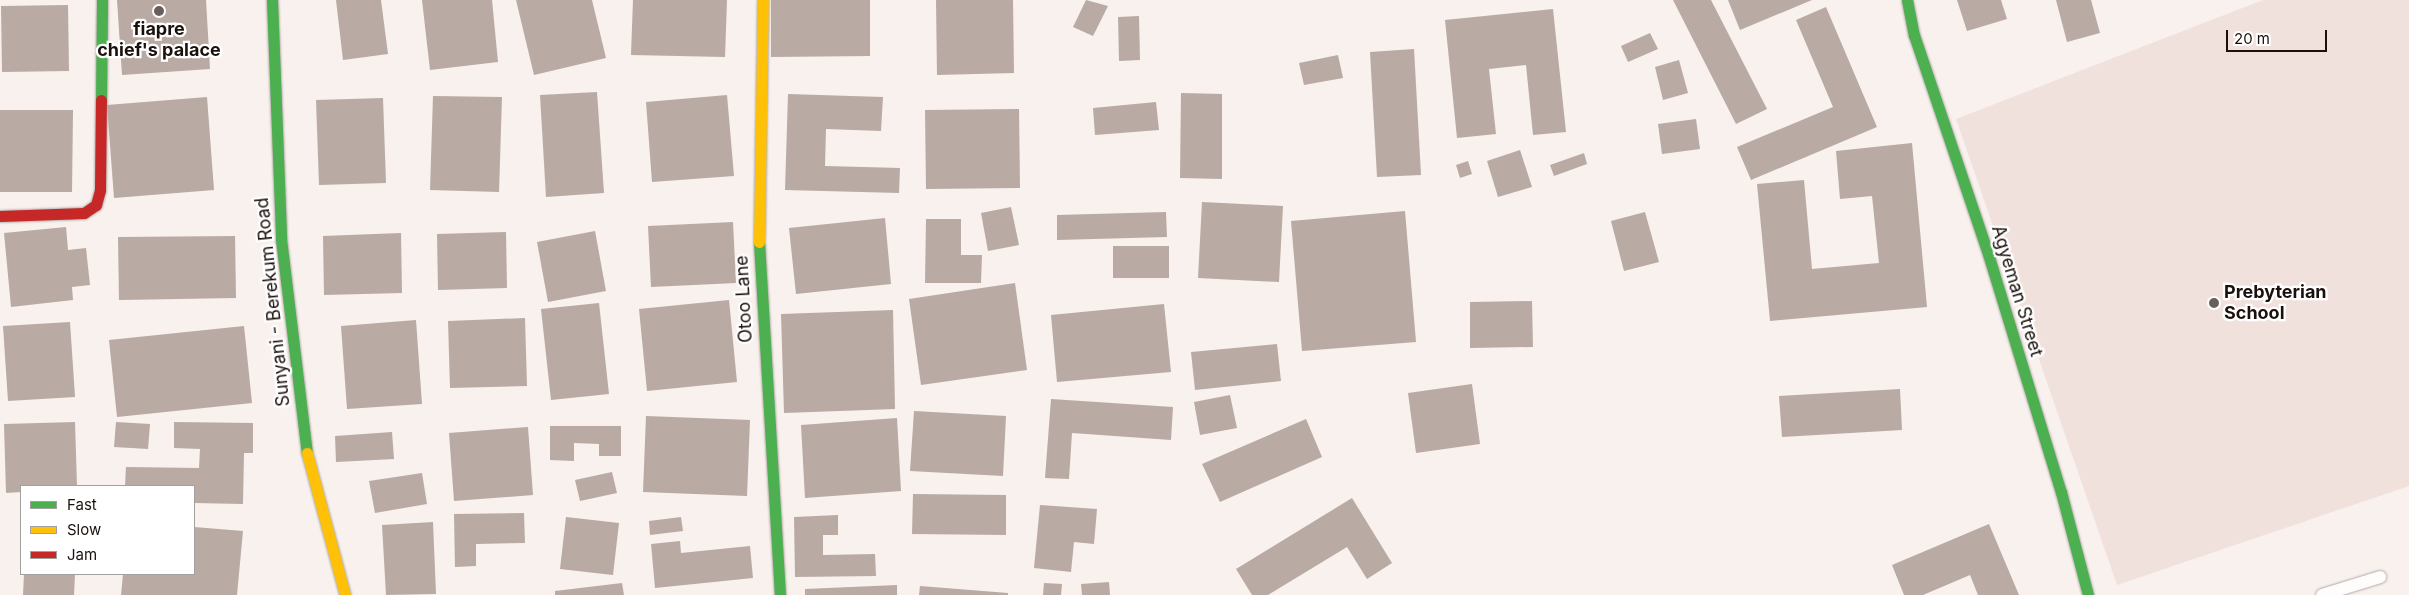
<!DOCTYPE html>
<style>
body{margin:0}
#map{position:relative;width:2409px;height:595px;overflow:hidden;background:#f8f1ee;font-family:Inter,sans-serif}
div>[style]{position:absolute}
.built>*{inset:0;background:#f1e1dc}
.building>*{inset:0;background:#b9aaa4}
.roads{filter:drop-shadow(0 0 1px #b2aaa6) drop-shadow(0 0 1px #b2aaa6)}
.lane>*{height:12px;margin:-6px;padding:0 6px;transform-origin:6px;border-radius:6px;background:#fefdfc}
.fast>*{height:11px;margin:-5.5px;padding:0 5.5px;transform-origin:5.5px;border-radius:5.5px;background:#4caf50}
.slow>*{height:11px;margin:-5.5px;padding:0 5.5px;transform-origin:5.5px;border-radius:5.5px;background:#ffc107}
.jam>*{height:11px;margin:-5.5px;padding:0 5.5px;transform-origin:5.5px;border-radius:5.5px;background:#c62828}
.dots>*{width:14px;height:14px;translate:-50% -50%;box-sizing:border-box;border:2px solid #fff;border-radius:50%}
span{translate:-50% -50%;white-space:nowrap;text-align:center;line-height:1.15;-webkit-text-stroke:4.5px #fff;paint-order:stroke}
.poi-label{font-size:18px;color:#1a110d;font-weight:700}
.left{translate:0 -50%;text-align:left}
.street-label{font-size:18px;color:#1a110d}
.legend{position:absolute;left:20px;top:485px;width:175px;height:90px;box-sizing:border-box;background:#fff;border:1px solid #a3a09e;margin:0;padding:6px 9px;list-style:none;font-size:15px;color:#1a110d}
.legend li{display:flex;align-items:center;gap:10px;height:25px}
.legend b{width:25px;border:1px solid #a3a09e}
.scale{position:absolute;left:2226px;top:30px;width:101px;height:22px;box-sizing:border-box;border:2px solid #1a110d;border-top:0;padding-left:6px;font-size:15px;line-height:18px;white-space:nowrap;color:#1a110d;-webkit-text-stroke:4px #fff;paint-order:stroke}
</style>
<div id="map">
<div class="built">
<div style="clip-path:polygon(2263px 0,2409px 0,2409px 486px,2117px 585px,1956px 119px)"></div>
</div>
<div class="building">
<div style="clip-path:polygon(117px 0,206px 0,210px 69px,122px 75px)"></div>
<div style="clip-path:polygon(336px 0,381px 0,388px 54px,343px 60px)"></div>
<div style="clip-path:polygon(422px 0,492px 0,498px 62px,430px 70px)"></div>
<div style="clip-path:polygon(516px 0,592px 0,606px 58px,534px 75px)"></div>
<div style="clip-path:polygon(633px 0,727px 0,725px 57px,631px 55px)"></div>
<div style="clip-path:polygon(771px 0,870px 0,870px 56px,771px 57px)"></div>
<div style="clip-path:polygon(936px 0,1013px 0,1014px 73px,937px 75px)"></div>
<div style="clip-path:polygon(1086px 0,1108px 6px,1093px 36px,1073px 27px)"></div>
<div style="clip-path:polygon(1673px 0,1711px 0,1767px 109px,1736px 124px)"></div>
<div style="clip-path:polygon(1728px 0,1812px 0,1740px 30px)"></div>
<div style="clip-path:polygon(1957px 0,2001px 0,2007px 19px,1967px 31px)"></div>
<div style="clip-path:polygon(2056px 0,2091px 0,2100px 33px,2067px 42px)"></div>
<div style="clip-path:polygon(68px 5px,69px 71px,2px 72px,1px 6px)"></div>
<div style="clip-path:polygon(1826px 7px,1877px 127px,1751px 180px,1737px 147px,1833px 107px,1796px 20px)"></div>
<div style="clip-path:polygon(1553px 9px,1566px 132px,1533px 135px,1526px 65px,1489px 69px,1496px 134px,1457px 138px,1445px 20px)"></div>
<div style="clip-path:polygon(1139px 16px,1140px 60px,1119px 61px,1118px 17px)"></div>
<div style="clip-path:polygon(1650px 33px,1658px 49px,1628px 62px,1621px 46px)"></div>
<div style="clip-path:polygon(1414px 49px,1421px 175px,1377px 177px,1370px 52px)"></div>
<div style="clip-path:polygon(1338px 55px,1343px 78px,1304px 85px,1299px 63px)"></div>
<div style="clip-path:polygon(1679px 60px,1688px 93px,1663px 100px,1655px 67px)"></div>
<div style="clip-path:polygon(597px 92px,604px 193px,546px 197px,540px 95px)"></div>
<div style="clip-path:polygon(1181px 93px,1222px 94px,1222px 179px,1180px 178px)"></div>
<div style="clip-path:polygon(788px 94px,883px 97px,881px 131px,826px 129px,825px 166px,900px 168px,899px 193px,785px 190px)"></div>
<div style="clip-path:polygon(727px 95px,734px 176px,652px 182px,646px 102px)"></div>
<div style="clip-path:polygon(433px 96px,502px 97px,499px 192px,430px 190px)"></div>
<div style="clip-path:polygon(207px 97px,214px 190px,114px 198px,107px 105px)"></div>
<div style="clip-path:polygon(383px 98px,386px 183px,319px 185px,316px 100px)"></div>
<div style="clip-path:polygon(1156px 102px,1159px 130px,1095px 135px,1093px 108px)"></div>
<div style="clip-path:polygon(1019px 109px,1020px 188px,926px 189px,925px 110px)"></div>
<div style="clip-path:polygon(0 110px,73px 110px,72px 192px,0 192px)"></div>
<div style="clip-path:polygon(1696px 119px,1700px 149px,1662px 154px,1658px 124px)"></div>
<div style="clip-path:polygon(1912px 143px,1927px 307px,1770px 321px,1757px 184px,1804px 180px,1812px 269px,1879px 263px,1872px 196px,1840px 199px,1836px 151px)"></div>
<div style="clip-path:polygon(1520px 150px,1532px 187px,1498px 197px,1487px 161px)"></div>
<div style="clip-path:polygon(1584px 153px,1587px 164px,1554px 176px,1550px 165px)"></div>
<div style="clip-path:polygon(1468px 161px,1472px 174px,1460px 178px,1456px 165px)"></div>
<div style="clip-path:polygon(1202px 202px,1283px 206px,1279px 282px,1198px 278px)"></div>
<div style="clip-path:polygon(1011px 207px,1019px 245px,988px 251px,981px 213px)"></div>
<div style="clip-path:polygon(1405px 211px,1416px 342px,1302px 351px,1291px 221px)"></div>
<div style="clip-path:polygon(1166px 212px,1167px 237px,1057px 240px,1057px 215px)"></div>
<div style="clip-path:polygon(1645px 212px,1659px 262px,1624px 271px,1611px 221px)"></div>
<div style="clip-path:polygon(885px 218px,891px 284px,796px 294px,789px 228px)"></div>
<div style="clip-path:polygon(926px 219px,961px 219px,961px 255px,982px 255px,981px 283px,925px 283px)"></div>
<div style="clip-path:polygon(733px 222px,736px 283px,651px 287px,648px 226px)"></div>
<div style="clip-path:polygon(66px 227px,68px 250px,86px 248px,90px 285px,72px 287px,73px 300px,11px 307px,4px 233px)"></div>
<div style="clip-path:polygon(595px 231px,606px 291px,548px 302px,537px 242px)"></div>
<div style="clip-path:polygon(506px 232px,507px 288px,438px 290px,437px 234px)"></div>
<div style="clip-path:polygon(401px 233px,402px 293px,324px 295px,323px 236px)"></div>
<div style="clip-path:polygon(235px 236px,236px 298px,119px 300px,118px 237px)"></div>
<div style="clip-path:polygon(1113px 246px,1169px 246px,1169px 278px,1113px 278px)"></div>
<div style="clip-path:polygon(1015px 283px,1027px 370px,921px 385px,909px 299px)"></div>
<div style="clip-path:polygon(729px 300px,737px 382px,647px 391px,639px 309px)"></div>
<div style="clip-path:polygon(1532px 301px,1533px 347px,1470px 348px,1470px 302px)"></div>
<div style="clip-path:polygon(599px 303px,609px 394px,551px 400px,541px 309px)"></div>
<div style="clip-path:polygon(1164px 304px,1171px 372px,1057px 382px,1051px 315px)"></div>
<div style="clip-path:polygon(893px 310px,895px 409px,784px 413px,781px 314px)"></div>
<div style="clip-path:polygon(525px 318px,527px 386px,450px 388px,448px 321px)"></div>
<div style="clip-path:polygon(416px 320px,422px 404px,347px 409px,341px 326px)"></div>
<div style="clip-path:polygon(70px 322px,75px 397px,8px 401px,3px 326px)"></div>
<div style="clip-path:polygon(244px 326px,252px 403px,117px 417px,109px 340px)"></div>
<div style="clip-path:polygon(1277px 344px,1281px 381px,1195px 390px,1191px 352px)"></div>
<div style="clip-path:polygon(1472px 384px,1480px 444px,1416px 453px,1408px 393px)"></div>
<div style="clip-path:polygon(1900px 389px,1902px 430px,1782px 437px,1779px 396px)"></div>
<div style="clip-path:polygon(1230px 395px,1237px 428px,1200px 435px,1194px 402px)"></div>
<div style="clip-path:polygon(1051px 399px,1173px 407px,1171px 440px,1072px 433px,1069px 479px,1045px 478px)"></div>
<div style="clip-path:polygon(914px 411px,1006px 416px,1003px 476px,910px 471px)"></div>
<div style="clip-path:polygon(646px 416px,750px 420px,747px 496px,643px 492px)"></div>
<div style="clip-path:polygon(897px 418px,901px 491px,805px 498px,801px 425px)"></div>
<div style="clip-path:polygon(1306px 419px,1322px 457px,1220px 502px,1202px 464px)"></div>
<div style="clip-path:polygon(75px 422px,77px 486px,21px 486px,21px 492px,6px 493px,4px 424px)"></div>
<div style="clip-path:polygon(116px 422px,150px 424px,148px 449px,114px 447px)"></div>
<div style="clip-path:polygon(174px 422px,253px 423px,253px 453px,244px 453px,243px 504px,194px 503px,194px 486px,125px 486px,126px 467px,199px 468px,200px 449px,174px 448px)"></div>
<div style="clip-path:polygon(550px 426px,621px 426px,621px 456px,599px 456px,599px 444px,574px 443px,574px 461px,550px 460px)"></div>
<div style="clip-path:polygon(528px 427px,533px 495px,454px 501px,449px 433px)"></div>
<div style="clip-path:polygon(392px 432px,394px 459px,336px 462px,335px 436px)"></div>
<div style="clip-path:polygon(612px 472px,617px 493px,580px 501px,575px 480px)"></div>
<div style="clip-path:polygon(422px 473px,427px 504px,375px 513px,369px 481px)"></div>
<div style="clip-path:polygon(913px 494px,1006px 495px,1006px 535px,912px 534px)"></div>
<div style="clip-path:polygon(1352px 498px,1392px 563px,1367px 579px,1347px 547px,1268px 595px,1252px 595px,1236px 569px)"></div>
<div style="clip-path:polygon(1040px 505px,1097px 509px,1094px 544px,1074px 542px,1071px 572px,1034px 568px)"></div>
<div style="clip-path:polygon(524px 513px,525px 543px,476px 544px,476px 566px,455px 567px,454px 514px)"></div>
<div style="clip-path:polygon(838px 515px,838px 535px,823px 535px,823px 555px,875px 554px,876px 576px,795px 577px,794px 517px)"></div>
<div style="clip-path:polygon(566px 517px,619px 523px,613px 575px,560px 569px)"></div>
<div style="clip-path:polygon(681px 517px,683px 531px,650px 535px,649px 521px)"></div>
<div style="clip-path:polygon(433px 522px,436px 594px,386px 595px,382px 525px)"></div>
<div style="clip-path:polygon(1989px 524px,2019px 595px,1978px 595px,1970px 575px,1923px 595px,1904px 595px,1892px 565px)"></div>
<div style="clip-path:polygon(194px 527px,243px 531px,237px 595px,121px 595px,123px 574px,194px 574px)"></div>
<div style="clip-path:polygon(680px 541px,681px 553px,750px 546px,753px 578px,655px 588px,651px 544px)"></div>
<div style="clip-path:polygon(24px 574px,75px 574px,74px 595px,23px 595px)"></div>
<div style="clip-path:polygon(1109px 582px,1110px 595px,1082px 595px,1081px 584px)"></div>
<div style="clip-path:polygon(622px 583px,624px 595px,555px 595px,555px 591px)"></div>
<div style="clip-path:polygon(1044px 583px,1062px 584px,1061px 595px,1043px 595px)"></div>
<div style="clip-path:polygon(897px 585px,897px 595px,805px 595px,805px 589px)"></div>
<div style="clip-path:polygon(920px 586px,1008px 593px,1008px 595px,919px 595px)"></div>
</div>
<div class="roads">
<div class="lane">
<div style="left:2322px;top:595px;width:61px;rotate:-17.2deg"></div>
</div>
<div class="fast">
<div style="left:272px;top:0;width:239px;rotate:87.8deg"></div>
<div style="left:281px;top:239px;width:216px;rotate:83.1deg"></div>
<div style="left:1907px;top:0;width:36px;rotate:79deg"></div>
<div style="left:1914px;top:35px;width:234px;rotate:71.3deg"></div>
<div style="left:1989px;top:257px;width:246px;rotate:73deg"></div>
<div style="left:2061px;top:492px;width:106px;rotate:75.3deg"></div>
<div style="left:101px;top:100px;width:100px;rotate:-89.4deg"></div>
<div style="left:759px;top:242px;width:354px;rotate:86.6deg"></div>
</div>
<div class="slow">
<div style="left:759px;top:242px;width:242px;rotate:-89.1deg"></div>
<div style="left:307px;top:453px;width:147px;rotate:75deg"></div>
</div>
<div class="jam">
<div style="left:0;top:216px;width:84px;rotate:-2deg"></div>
<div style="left:84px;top:213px;width:14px;rotate:-34deg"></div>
<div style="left:96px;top:205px;width:16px;rotate:-75deg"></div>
<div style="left:100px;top:190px;width:90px;rotate:-89.4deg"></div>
</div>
</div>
<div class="dots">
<div style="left:159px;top:11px;background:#685f5c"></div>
<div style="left:2214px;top:303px;background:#685f5c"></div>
</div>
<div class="poi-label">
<span style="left:159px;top:40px">fiapre<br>chief's palace</span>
<span class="left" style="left:2224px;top:303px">Prebyterian<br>School</span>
</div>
<div class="street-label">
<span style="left:2017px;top:291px;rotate:73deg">Agyeman Street</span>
<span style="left:744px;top:299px;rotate:-93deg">Otoo Lane</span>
<span style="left:273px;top:302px;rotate:-96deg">Sunyani - Berekum Road</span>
</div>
<ul class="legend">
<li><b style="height:6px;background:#4caf50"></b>Fast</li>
<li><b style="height:6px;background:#ffc107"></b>Slow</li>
<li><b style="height:6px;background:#c62828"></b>Jam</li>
</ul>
<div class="scale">20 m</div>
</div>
